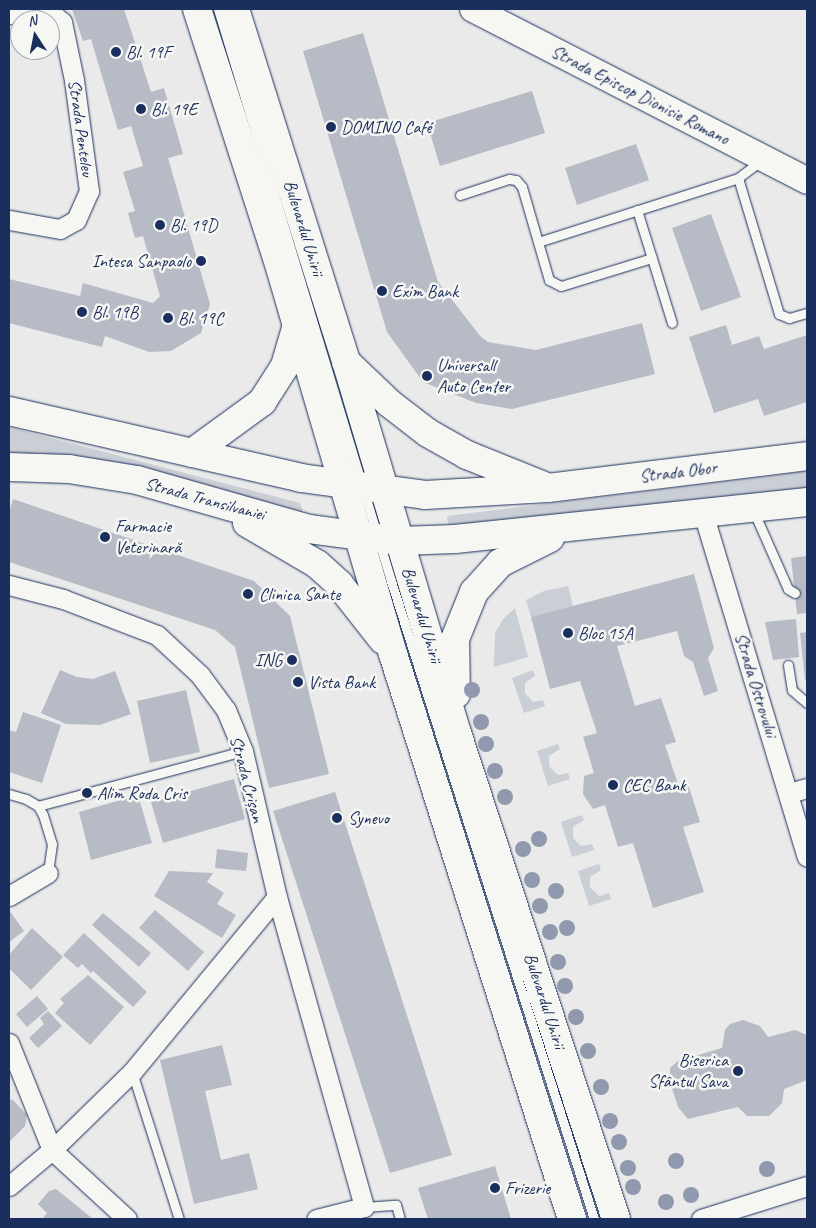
<!DOCTYPE html>
<meta charset="utf-8">
<style>
body{margin:0}
#map{position:relative;width:816px;height:1228px;overflow:hidden;background:#e9eae9;font-family:Caveat,sans-serif}
div>[style]{position:absolute}
.green>*{inset:0;background:#caced5}
.building>*{inset:0;background:#b6bbc6}
.roads{filter:drop-shadow(0 0 1px #1b2f5e) drop-shadow(0 0 1px #1b2f5e)}
.lane>*{height:9px;margin:-4.5px;padding:0 4.5px;transform-origin:4.5px;border-radius:4.5px;background:#f6f6f2}
.street>*{height:19px;margin:-9.5px;padding:0 9.5px;transform-origin:9.5px;border-radius:9.5px;background:#f6f6f2}
.secondary>*{height:26px;margin:-13px;padding:0 13px;transform-origin:13px;border-radius:13px;background:#f6f6f2}
.primary>*{height:28px;margin:-14px;padding:0 14px;transform-origin:14px;border-radius:14px;background:#f6f6f2}
.trees>*{width:16px;height:16px;margin:-8px;border-radius:50%;background:#9099ad}
.dots>*{width:14px;height:14px;translate:-50% -50%;box-sizing:border-box;border:2px solid #f6f6f2;border-radius:50%}
span{translate:-50% -50%;white-space:nowrap;text-align:center;line-height:1.15;-webkit-text-stroke:5px #f6f6f2;paint-order:stroke}
.poi-label{font-size:18px;color:#1b2f5e}
.left{translate:0 -50%;text-align:left}
.right{translate:-100% -50%;text-align:right}
.street-label{font-size:18px;color:#1b2f5e}
.frame{position:absolute;inset:0;border:10px solid #1b2f5e;pointer-events:none}
.north{position:absolute;left:10px;top:10px;width:50px;height:50px;box-sizing:border-box;background:#f6f6f2;border:1px solid #9ea6b7;border-radius:50%;rotate:349deg;font-size:14px;font-weight:700;line-height:20px;text-align:center;color:#1b2f5e}
.north::after{content:'';display:block;margin:auto;width:18px;height:22px;background:#1b2f5e;clip-path:polygon(50% 0,100% 100%,50% 72%,0 100%)}
</style>
<div id="map">
<div class="green">
<div style="clip-path:polygon(9px 427px,300px 503px,305px 518px,9px 456px)"></div>
<div style="clip-path:polygon(807px 471px,807px 490px,586px 514px,448px 525px,447px 516px)"></div>
<div style="clip-path:polygon(568px 586px,573px 607px,531px 617px,526px 600px,544px 591px)"></div>
<div style="clip-path:polygon(515px 608px,528px 657px,494px 667px,495px 633px,503px 619px)"></div>
<div style="clip-path:polygon(533px 670px,535px 676px,525px 683px,525px 693px,533px 702px,543px 700px,545px 706px,524px 713px,512px 678px)"></div>
<div style="clip-path:polygon(558px 744px,560px 749px,549px 756px,549px 766px,558px 775px,568px 773px,570px 779px,548px 786px,537px 751px)"></div>
<div style="clip-path:polygon(582px 815px,584px 820px,573px 827px,573px 838px,581px 846px,592px 844px,594px 850px,572px 857px,561px 822px)"></div>
<div style="clip-path:polygon(599px 864px,601px 870px,590px 877px,590px 887px,599px 896px,609px 893px,611px 899px,589px 906px,578px 871px)"></div>
</div>
<div class="building">
<div style="clip-path:polygon(72px 9px,124px 9px,151px 92px,164px 88px,183px 154px,168px 158px,210px 304px,201px 333px,171px 351px,149px 352px,105px 336px,102px 347px,9px 323px,9px 279px,80px 296px,83px 283px,153px 303px,160px 296px,143px 236px,135px 238px,128px 213px,135px 211px,123px 172px,143px 166px,131px 126px,118px 130px,91px 39px,83px 41px)"></div>
<div style="clip-path:polygon(363px 33px,438px 282px,481px 337px,488px 342px,536px 350px,642px 323px,655px 374px,512px 409px,476px 403px,423px 382px,387px 332px,303px 51px)"></div>
<div style="clip-path:polygon(532px 91px,545px 133px,440px 166px,427px 123px)"></div>
<div style="clip-path:polygon(636px 144px,649px 180px,577px 205px,565px 168px)"></div>
<div style="clip-path:polygon(711px 214px,741px 297px,701px 311px,672px 228px)"></div>
<div style="clip-path:polygon(726px 325px,732px 345px,759px 336px,764px 349px,807px 335px,807px 402px,764px 416px,758px 399px,714px 413px,689px 337px)"></div>
<div style="clip-path:polygon(13px 499px,254px 581px,290px 616px,329px 774px,269px 788px,235px 647px,215px 630px,9px 562px,9px 513px)"></div>
<div style="clip-path:polygon(807px 556px,807px 613px,797px 614px,791px 558px)"></div>
<div style="clip-path:polygon(694px 574px,714px 648px,708px 658px,718px 691px,704px 696px,693px 662px,684px 656px,677px 631px,617px 646px,635px 706px,661px 698px,676px 742px,665px 745px,680px 790px,689px 787px,700px 822px,683px 827px,704px 892px,653px 908px,633px 843px,618px 847px,605px 805px,593px 809px,583px 794px,584px 776px,594px 773px,583px 737px,597px 733px,580px 681px,550px 689px,531px 617px)"></div>
<div style="clip-path:polygon(796px 619px,799px 657px,773px 660px,765px 622px)"></div>
<div style="clip-path:polygon(807px 632px,807px 680px,805px 680px,800px 633px)"></div>
<div style="clip-path:polygon(60px 670px,77px 677px,93px 679px,115px 671px,131px 714px,100px 725px,66px 724px,41px 713px)"></div>
<div style="clip-path:polygon(186px 690px,200px 752px,150px 763px,137px 701px)"></div>
<div style="clip-path:polygon(23px 712px,61px 725px,42px 783px,9px 772px,9px 730px,16px 732px)"></div>
<div style="clip-path:polygon(234px 779px,245px 819px,163px 843px,151px 802px)"></div>
<div style="clip-path:polygon(335px 792px,452px 1155px,390px 1173px,273px 811px)"></div>
<div style="clip-path:polygon(138px 795px,152px 843px,91px 860px,79px 812px)"></div>
<div style="clip-path:polygon(217px 849px,248px 853px,246px 871px,215px 868px)"></div>
<div style="clip-path:polygon(169px 871px,213px 873px,207px 882px,224px 893px,217px 904px,236px 915px,222px 938px,154px 896px)"></div>
<div style="clip-path:polygon(9px 910px,24px 931px,9px 942px)"></div>
<div style="clip-path:polygon(155px 910px,204px 952px,188px 971px,139px 928px)"></div>
<div style="clip-path:polygon(103px 913px,151px 953px,139px 967px,92px 925px)"></div>
<div style="clip-path:polygon(32px 928px,63px 957px,31px 990px,9px 968px,9px 955px)"></div>
<div style="clip-path:polygon(84px 933px,147px 992px,133px 1007px,93px 971px,91px 973px,82px 964px,78px 968px,63px 955px)"></div>
<div style="clip-path:polygon(88px 975px,124px 1007px,90px 1045px,55px 1013px,64px 1003px,60px 999px)"></div>
<div style="clip-path:polygon(37px 996px,48px 1009px,27px 1027px,16px 1014px)"></div>
<div style="clip-path:polygon(48px 1011px,62px 1026px,38px 1048px,29px 1038px,44px 1024px,40px 1018px)"></div>
<div style="clip-path:polygon(743px 1020px,760px 1026px,768px 1037px,795px 1030px,807px 1035px,807px 1080px,784px 1089px,782px 1103px,769px 1116px,747px 1116px,738px 1107px,688px 1119px,678px 1107px,670px 1082px,670px 1068px,678px 1061px,722px 1048px,725px 1030px,730px 1024px)"></div>
<div style="clip-path:polygon(222px 1045px,232px 1085px,205px 1091px,221px 1160px,249px 1153px,258px 1189px,194px 1204px,160px 1060px)"></div>
<div style="clip-path:polygon(12px 1099px,27px 1115px,25px 1126px,9px 1142px,9px 1102px)"></div>
<div style="clip-path:polygon(495px 1166px,511px 1219px,428px 1219px,418px 1188px)"></div>
<div style="clip-path:polygon(56px 1189px,71px 1201px,93px 1219px,42px 1219px,47px 1213px,38px 1204px,49px 1191px)"></div>
</div>
<div class="roads">
<div class="lane">
<div style="left:218px;top:9px;width:598px;rotate:73.17deg"></div>
<div style="left:391px;top:581px;width:670px;rotate:72.35deg"></div>
<div style="left:738px;top:178px;width:142px;rotate:73.2deg"></div>
<div style="left:779px;top:314px;width:11px;rotate:22deg"></div>
<div style="left:789px;top:318px;width:19px;rotate:-16deg"></div>
<div style="left:460px;top:195px;width:52px;rotate:-18.1deg"></div>
<div style="left:509px;top:179px;width:7px;rotate:8deg"></div>
<div style="left:516px;top:180px;width:9px;rotate:49deg"></div>
<div style="left:522px;top:187px;width:97px;rotate:73.8deg"></div>
<div style="left:549px;top:280px;width:13px;rotate:27deg"></div>
<div style="left:561px;top:286px;width:95px;rotate:-17.1deg"></div>
<div style="left:637px;top:210px;width:118px;rotate:72.8deg"></div>
<div style="left:538px;top:242px;width:210px;rotate:-17.7deg"></div>
<div style="left:738px;top:178px;width:30px;rotate:-37deg"></div>
<div style="left:753px;top:510px;width:86px;rotate:66.1deg"></div>
<div style="left:788px;top:589px;width:8px;rotate:30deg"></div>
<div style="left:788px;top:665px;width:25px;rotate:81deg"></div>
<div style="left:792px;top:690px;width:20px;rotate:41deg"></div>
<div style="left:9px;top:794px;width:18px;rotate:16deg"></div>
<div style="left:26px;top:799px;width:14px;rotate:30deg"></div>
<div style="left:38px;top:806px;width:10px;rotate:61deg"></div>
<div style="left:43px;top:815px;width:30px;rotate:73deg"></div>
<div style="left:52px;top:844px;width:29px;rotate:98deg"></div>
<div style="left:38px;top:806px;width:212px;rotate:-15deg"></div>
<div style="left:132px;top:1072px;width:154px;rotate:72.3deg"></div>
<div style="left:364px;top:1207px;width:32px;rotate:-4deg"></div>
<div style="left:396px;top:1205px;width:15px;rotate:74deg"></div>
</div>
<div class="street">
<div style="left:9px;top:14px;width:41px;rotate:-2.8deg"></div>
<div style="left:50px;top:12px;width:16px;rotate:40deg"></div>
<div style="left:62px;top:22px;width:59px;rotate:78.3deg"></div>
<div style="left:74px;top:80px;width:112px;rotate:82.3deg"></div>
<div style="left:89px;top:191px;width:32px;rotate:114deg"></div>
<div style="left:76px;top:220px;width:18px;rotate:151deg"></div>
<div style="left:60px;top:229px;width:52px;rotate:-170deg"></div>
<div style="left:703px;top:513px;width:359px;rotate:73.2deg"></div>
<div style="left:9px;top:585px;width:56px;rotate:14.5deg"></div>
<div style="left:63px;top:599px;width:101px;rotate:21deg"></div>
<div style="left:157px;top:635px;width:59px;rotate:42.9deg"></div>
<div style="left:200px;top:675px;width:44px;rotate:53.4deg"></div>
<div style="left:226px;top:710px;width:44px;rotate:67.5deg"></div>
<div style="left:243px;top:751px;width:150px;rotate:76.9deg"></div>
<div style="left:277px;top:897px;width:322px;rotate:74.3deg"></div>
<div style="left:364px;top:1207px;width:49px;rotate:166deg"></div>
<div style="left:789px;top:793px;width:19px;rotate:-16deg"></div>
<div style="left:9px;top:896px;width:45px;rotate:-30.5deg"></div>
<div style="left:9px;top:1043px;width:115px;rotate:68.1deg"></div>
<div style="left:52px;top:1150px;width:102px;rotate:42.6deg"></div>
<div style="left:9px;top:1186px;width:56px;rotate:-39.9deg"></div>
<div style="left:52px;top:1150px;width:112px;rotate:-44.3deg"></div>
<div style="left:132px;top:1072px;width:227px;rotate:-50.4deg"></div>
<div style="left:701px;top:1219px;width:111px;rotate:-17.3deg"></div>
</div>
<div class="secondary">
<div style="left:473px;top:9px;width:376px;rotate:27.2deg"></div>
</div>
<div class="primary">
<div style="left:197px;top:9px;width:275px;rotate:72.2deg"></div>
<div style="left:281px;top:271px;width:399px;rotate:73.7deg"></div>
<div style="left:393px;top:654px;width:593px;rotate:72.42deg"></div>
<div style="left:235px;top:9px;width:369px;rotate:72.5deg"></div>
<div style="left:346px;top:361px;width:388px;rotate:73.4deg"></div>
<div style="left:457px;top:733px;width:511px;rotate:71.88deg"></div>
<div style="left:346px;top:362px;width:59px;rotate:43.6deg"></div>
<div style="left:389px;top:403px;width:49px;rotate:37.6deg"></div>
<div style="left:428px;top:433px;width:45px;rotate:29.4deg"></div>
<div style="left:467px;top:455px;width:83px;rotate:21.9deg"></div>
<div style="left:9px;top:411px;width:300px;rotate:12.9deg"></div>
<div style="left:301px;top:478px;width:125px;rotate:7.8deg"></div>
<div style="left:425px;top:495px;width:123px;rotate:-3.3deg"></div>
<div style="left:548px;top:488px;width:261px;rotate:-7deg"></div>
<div style="left:192px;top:453px;width:87px;rotate:-36.1deg"></div>
<div style="left:262px;top:402px;width:43px;rotate:-57.4deg"></div>
<div style="left:285px;top:366px;width:43px;rotate:-73.7deg"></div>
<div style="left:9px;top:467px;width:60px;rotate:1.9deg"></div>
<div style="left:69px;top:469px;width:69px;rotate:9.2deg"></div>
<div style="left:137px;top:480px;width:179px;rotate:15.9deg"></div>
<div style="left:309px;top:529px;width:92px;rotate:7.5deg"></div>
<div style="left:400px;top:541px;width:55px;rotate:-2.1deg"></div>
<div style="left:455px;top:539px;width:354px;rotate:-6deg"></div>
<div style="left:247px;top:523px;width:81px;rotate:30.4deg"></div>
<div style="left:317px;top:564px;width:30px;rotate:42deg"></div>
<div style="left:339px;top:584px;width:71px;rotate:51.8deg"></div>
<div style="left:456px;top:694px;width:55px;rotate:-91deg"></div>
<div style="left:455px;top:639px;width:51px;rotate:-68deg"></div>
<div style="left:474px;top:592px;width:39px;rotate:-48deg"></div>
<div style="left:500px;top:563px;width:56px;rotate:-26.6deg"></div>
</div>
</div>
<div class="trees">
<div style="left:472px;top:690px"></div>
<div style="left:481px;top:722px"></div>
<div style="left:486px;top:744px"></div>
<div style="left:495px;top:771px"></div>
<div style="left:505px;top:797px"></div>
<div style="left:539px;top:839px"></div>
<div style="left:523px;top:849px"></div>
<div style="left:532px;top:880px"></div>
<div style="left:556px;top:891px"></div>
<div style="left:540px;top:906px"></div>
<div style="left:567px;top:928px"></div>
<div style="left:550px;top:932px"></div>
<div style="left:558px;top:962px"></div>
<div style="left:565px;top:986px"></div>
<div style="left:576px;top:1017px"></div>
<div style="left:588px;top:1051px"></div>
<div style="left:601px;top:1087px"></div>
<div style="left:610px;top:1121px"></div>
<div style="left:619px;top:1142px"></div>
<div style="left:676px;top:1161px"></div>
<div style="left:628px;top:1168px"></div>
<div style="left:767px;top:1169px"></div>
<div style="left:633px;top:1187px"></div>
<div style="left:691px;top:1195px"></div>
<div style="left:666px;top:1202px"></div>
</div>
<div class="dots">
<div style="left:116px;top:52px;background:#1b2f5e"></div>
<div style="left:141px;top:109px;background:#1b2f5e"></div>
<div style="left:331px;top:127px;background:#1b2f5e"></div>
<div style="left:160px;top:225px;background:#1b2f5e"></div>
<div style="left:201px;top:261px;background:#1b2f5e"></div>
<div style="left:382px;top:291px;background:#1b2f5e"></div>
<div style="left:82px;top:312px;background:#1b2f5e"></div>
<div style="left:168px;top:318px;background:#1b2f5e"></div>
<div style="left:427px;top:376px;background:#1b2f5e"></div>
<div style="left:105px;top:537px;background:#1b2f5e"></div>
<div style="left:248px;top:594px;background:#1b2f5e"></div>
<div style="left:568px;top:633px;background:#1b2f5e"></div>
<div style="left:292px;top:660px;background:#1b2f5e"></div>
<div style="left:298px;top:682px;background:#1b2f5e"></div>
<div style="left:613px;top:785px;background:#1b2f5e"></div>
<div style="left:87px;top:793px;background:#1b2f5e"></div>
<div style="left:337px;top:818px;background:#1b2f5e"></div>
<div style="left:738px;top:1071px;background:#1b2f5e"></div>
<div style="left:495px;top:1188px;background:#1b2f5e"></div>
</div>
<div class="poi-label">
<span class="left" style="left:126px;top:52px">Bl. 19F</span>
<span class="left" style="left:151px;top:109px">Bl. 19E</span>
<span class="left" style="left:341px;top:127px">DOMINO Café</span>
<span class="left" style="left:170px;top:225px">Bl. 19D</span>
<span class="right" style="left:191px;top:261px">Intesa Sanpaolo</span>
<span class="left" style="left:392px;top:291px">Exim Bank</span>
<span class="left" style="left:92px;top:312px">Bl. 19B</span>
<span class="left" style="left:178px;top:318px">Bl. 19C</span>
<span class="left" style="left:437px;top:376px">Universall<br>Auto Center</span>
<span class="left" style="left:115px;top:537px">Farmacie<br>Veterinară</span>
<span class="left" style="left:259px;top:594px">Clinica Sante</span>
<span class="left" style="left:578px;top:633px">Bloc 15A</span>
<span class="right" style="left:282px;top:660px">ING</span>
<span class="left" style="left:308px;top:682px">Vista Bank</span>
<span class="left" style="left:623px;top:785px">CEC Bank</span>
<span class="left" style="left:97px;top:793px">Alim Roda Cris</span>
<span class="left" style="left:348px;top:818px">Synevo</span>
<span class="right" style="left:728px;top:1071px">Biserica<br>Sfântul Sava</span>
<span class="left" style="left:505px;top:1188px">Frizerie</span>
</div>
<div class="street-label">
<span style="left:640px;top:95px;rotate:27deg">Strada Episcop Dionisie Romano</span>
<span style="left:81px;top:128px;rotate:82deg">Strada Penteleu</span>
<span style="left:304px;top:228px;rotate:73deg">Bulevardul Unirii</span>
<span style="left:678px;top:472px;rotate:-7deg">Strada Obor</span>
<span style="left:205px;top:499px;rotate:15deg">Strada Transilvaniei</span>
<span style="left:422px;top:615px;rotate:73deg">Bulevardul Unirii</span>
<span style="left:756px;top:685px;rotate:73deg">Strada Ostrovului</span>
<span style="left:247px;top:779px;rotate:75deg">Strada Crișan</span>
<span style="left:545px;top:1001px;rotate:72deg">Bulevardul Unirii</span>
</div>
<div class="frame"></div>
<div class="north">N</div>
</div>
